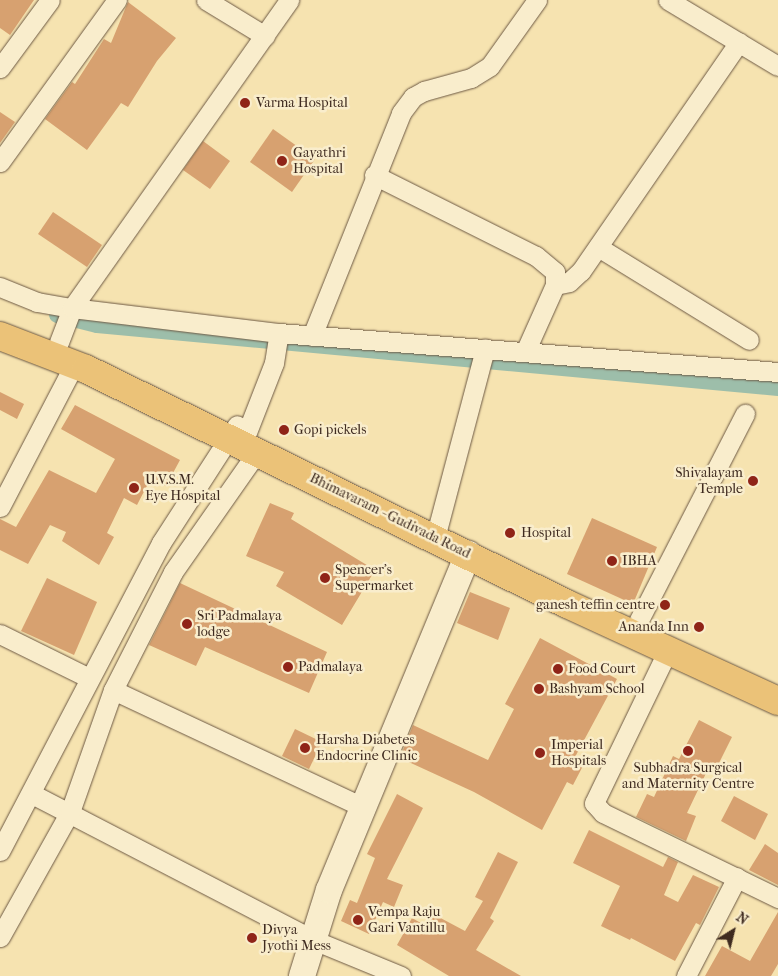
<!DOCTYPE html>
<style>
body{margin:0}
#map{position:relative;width:778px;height:976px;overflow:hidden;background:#f6e3b0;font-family:"IM FELL French Canon",serif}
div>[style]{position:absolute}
.canal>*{height:16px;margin:-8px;padding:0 8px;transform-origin:8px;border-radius:8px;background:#9dbeaa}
.building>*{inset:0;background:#d7a170}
.roads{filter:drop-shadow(0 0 1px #6d5944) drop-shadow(0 0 1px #6d5944)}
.minor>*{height:19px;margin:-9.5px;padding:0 9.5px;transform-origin:9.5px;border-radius:9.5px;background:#f9edcc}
.secondary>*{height:26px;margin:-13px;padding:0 13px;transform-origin:13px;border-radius:13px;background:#f9edcc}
.primary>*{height:28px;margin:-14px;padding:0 14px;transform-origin:14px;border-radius:14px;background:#ebc278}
.dots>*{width:14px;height:14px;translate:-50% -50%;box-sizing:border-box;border:2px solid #f9edcc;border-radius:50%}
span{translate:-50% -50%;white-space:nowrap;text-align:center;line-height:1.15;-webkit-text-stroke:5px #f9edcc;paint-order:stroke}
.poi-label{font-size:14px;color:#3f2b20}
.left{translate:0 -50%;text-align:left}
.right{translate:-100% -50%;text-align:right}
.street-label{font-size:14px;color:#3f2b20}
.north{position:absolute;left:708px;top:906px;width:50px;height:50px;-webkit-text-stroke:4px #f9edcc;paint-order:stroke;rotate:36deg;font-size:14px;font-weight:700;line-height:20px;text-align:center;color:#3f2b20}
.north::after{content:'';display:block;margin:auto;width:18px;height:22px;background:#3f2b20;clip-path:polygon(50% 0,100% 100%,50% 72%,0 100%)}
</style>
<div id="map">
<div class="canal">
<div style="left:57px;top:315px;width:41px;rotate:14deg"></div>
<div style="left:97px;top:325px;width:684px;rotate:5.29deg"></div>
</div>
<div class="building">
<div style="clip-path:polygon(0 0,34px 0,10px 35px,0 28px)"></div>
<div style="clip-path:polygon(128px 2px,176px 38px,157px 61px,128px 107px,121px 103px,87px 150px,45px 119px,72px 82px,75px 84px,104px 39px,111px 43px)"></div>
<div style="clip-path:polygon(0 112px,15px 122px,0 143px)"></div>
<div style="clip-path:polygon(273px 129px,315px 159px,292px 192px,250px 162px)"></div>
<div style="clip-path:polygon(203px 141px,230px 161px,210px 189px,183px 170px)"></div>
<div style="clip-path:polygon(53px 212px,102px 245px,87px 267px,38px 234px)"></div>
<div style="clip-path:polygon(0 392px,24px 404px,17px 419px,0 410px)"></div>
<div style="clip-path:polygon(75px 405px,180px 460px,166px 486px,151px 478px,137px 505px,124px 498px,107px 533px,114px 537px,99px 565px,62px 541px,66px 532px,50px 525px,28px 564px,0 550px,0 519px,16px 527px,49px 470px,96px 493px,115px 459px,61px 429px)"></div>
<div style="clip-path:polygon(270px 503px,294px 513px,291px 519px,375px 570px,342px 625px,276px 586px,284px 572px,246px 556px)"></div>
<div style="clip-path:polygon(592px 518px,657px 547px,633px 604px,567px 574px)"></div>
<div style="clip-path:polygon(47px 578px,97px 602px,74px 655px,21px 631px)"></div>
<div style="clip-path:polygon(180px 583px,327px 652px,309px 693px,205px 647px,196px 666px,149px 645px)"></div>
<div style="clip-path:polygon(470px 592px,510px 608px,498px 640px,457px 623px)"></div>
<div style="clip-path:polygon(540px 638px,617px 679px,575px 757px,585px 762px,573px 785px,567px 782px,542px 830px,474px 792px,400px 758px,413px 725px,488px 760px,514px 709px,505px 704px)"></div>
<div style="clip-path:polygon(699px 720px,732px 737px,715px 771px,709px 767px,687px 813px,696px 816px,686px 841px,636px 817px,647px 794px,654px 797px,673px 756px,679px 759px)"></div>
<div style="clip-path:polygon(295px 729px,322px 742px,309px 769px,282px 756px)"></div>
<div style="clip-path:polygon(397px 794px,423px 808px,387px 879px,403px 885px,394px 907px,383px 902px,369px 934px,341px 921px,350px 900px,357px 903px,375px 858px,367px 854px)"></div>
<div style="clip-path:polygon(734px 796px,768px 814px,755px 840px,721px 821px)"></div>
<div style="clip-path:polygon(589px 830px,663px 867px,668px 857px,678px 862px,664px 895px,678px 902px,693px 875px,719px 887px,700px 925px,696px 923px,675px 961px,631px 938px,630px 940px,601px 926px,620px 886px,573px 863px)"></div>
<div style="clip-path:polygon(765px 844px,778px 853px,778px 885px,749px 870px)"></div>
<div style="clip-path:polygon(498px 852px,518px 862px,490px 918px,494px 921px,476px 950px,521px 976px,449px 976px,397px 945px,412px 918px,426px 926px,433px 914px,465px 931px,483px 901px,475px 897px)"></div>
<div style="clip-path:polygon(778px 912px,778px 964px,771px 976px,705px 976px,722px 946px,750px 961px)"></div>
</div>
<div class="roads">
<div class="minor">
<div style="left:206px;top:0;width:69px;rotate:31.4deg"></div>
<div style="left:668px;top:0;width:128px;rotate:31deg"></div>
<div style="left:0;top:68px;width:84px;rotate:-53.7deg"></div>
<div style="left:0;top:162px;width:200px;rotate:-54.2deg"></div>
<div style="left:374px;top:175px;width:181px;rotate:26.6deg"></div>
<div style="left:536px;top:256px;width:25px;rotate:40deg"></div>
<div style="left:555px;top:272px;width:13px;rotate:90deg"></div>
<div style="left:555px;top:285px;width:73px;rotate:114.1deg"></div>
<div style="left:598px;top:247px;width:177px;rotate:31.6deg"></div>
<div style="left:555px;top:285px;width:14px;rotate:-12deg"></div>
<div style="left:569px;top:282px;width:16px;rotate:-43deg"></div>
<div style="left:581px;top:271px;width:278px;rotate:-55.4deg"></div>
<div style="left:0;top:287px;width:40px;rotate:22deg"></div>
<div style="left:37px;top:302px;width:36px;rotate:10deg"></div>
<div style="left:72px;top:308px;width:209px;rotate:6.9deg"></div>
<div style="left:279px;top:333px;width:501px;rotate:4.47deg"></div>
<div style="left:312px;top:336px;width:240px;rotate:-68.2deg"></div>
<div style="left:401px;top:113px;width:20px;rotate:-53deg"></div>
<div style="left:413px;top:97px;width:13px;rotate:-29deg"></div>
<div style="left:424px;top:91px;width:49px;rotate:-15.5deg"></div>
<div style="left:471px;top:78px;width:22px;rotate:-32deg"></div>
<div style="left:490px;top:66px;width:81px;rotate:-54.5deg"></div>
<div style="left:59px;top:342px;width:36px;rotate:-69deg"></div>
<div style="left:72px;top:308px;width:377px;rotate:-54.8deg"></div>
<div style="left:242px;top:445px;width:88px;rotate:-68.7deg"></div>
<div style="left:274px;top:363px;width:30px;rotate:-81deg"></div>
<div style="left:0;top:507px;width:160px;rotate:-62.5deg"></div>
<div style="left:435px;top:538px;width:196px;rotate:-75.2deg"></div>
<div style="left:639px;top:620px;width:232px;rotate:-62.8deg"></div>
<div style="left:0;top:634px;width:99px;rotate:26.3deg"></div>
<div style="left:668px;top:650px;width:170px;rotate:115.8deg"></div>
<div style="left:594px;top:803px;width:13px;rotate:48deg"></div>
<div style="left:603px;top:813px;width:195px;rotate:25.9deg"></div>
<div style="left:113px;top:690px;width:276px;rotate:25.1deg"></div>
<div style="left:32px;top:794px;width:320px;rotate:27.4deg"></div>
<div style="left:316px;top:941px;width:92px;rotate:22.4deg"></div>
<div style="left:0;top:851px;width:348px;rotate:-62.4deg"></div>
<div style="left:161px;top:543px;width:140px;rotate:-57.2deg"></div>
<div style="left:0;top:937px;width:143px;rotate:-60.8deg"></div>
<div style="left:70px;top:812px;width:129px;rotate:-70.6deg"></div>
<div style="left:113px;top:690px;width:132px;rotate:-63deg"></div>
<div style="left:173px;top:572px;width:146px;rotate:-55deg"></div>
<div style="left:686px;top:976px;width:111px;rotate:-62.7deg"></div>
</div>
<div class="secondary">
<div style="left:302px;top:976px;width:90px;rotate:-72.6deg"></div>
<div style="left:329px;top:890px;width:364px;rotate:-67.5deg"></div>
</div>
<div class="primary">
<div style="left:0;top:336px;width:92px;rotate:21deg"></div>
<div style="left:86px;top:369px;width:535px;rotate:26.04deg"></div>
<div style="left:567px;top:604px;width:232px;rotate:24.7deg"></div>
</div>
</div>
<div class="dots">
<div style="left:245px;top:103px;background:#8f2418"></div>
<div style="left:282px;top:161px;background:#8f2418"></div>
<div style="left:284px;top:430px;background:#8f2418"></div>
<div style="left:753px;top:481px;background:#8f2418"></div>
<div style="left:134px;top:488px;background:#8f2418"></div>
<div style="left:510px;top:533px;background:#8f2418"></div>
<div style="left:612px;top:561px;background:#8f2418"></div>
<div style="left:325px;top:578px;background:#8f2418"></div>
<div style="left:665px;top:605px;background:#8f2418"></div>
<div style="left:187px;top:624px;background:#8f2418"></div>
<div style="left:699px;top:627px;background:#8f2418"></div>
<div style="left:288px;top:667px;background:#8f2418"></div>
<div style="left:558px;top:669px;background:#8f2418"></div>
<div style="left:539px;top:689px;background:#8f2418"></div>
<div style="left:305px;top:748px;background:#8f2418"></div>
<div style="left:688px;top:751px;background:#8f2418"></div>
<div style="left:540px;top:753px;background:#8f2418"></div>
<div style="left:358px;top:920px;background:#8f2418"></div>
<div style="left:252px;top:938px;background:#8f2418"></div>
</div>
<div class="poi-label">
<span class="left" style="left:256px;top:103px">Varma Hospital</span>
<span class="left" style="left:293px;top:161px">Gayathri<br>Hospital</span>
<span class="left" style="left:294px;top:430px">Gopi pickels</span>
<span class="right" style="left:743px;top:481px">Shivalayam<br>Temple</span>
<span class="left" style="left:145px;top:488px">U.V.S.M.<br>Eye Hospital</span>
<span class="left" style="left:521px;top:533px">Hospital</span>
<span class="left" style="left:622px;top:561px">IBHA</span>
<span class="left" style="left:335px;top:578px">Spencer's<br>Supermarket</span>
<span class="right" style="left:655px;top:605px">ganesh teffin centre</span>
<span class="left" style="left:197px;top:624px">Sri Padmalaya<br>lodge</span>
<span class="right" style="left:689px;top:627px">Ananda Inn</span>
<span class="left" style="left:298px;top:667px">Padmalaya</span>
<span class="left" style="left:568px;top:669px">Food Court</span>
<span class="left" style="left:549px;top:689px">Bashyam School</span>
<span class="left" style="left:316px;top:748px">Harsha Diabetes<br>Endocrine Clinic</span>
<span class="left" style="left:551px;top:753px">Imperial<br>Hospitals</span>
<span style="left:688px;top:776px">Subhadra Surgical<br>and Maternity Centre</span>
<span class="left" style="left:368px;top:920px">Vempa Raju<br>Gari Vantillu</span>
<span class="left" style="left:262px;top:938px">Divya<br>Jyothi Mess</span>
</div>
<div class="street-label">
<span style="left:390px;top:516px;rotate:26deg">Bhimavaram - Gudivada Road</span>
</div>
<div class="north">N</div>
</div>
